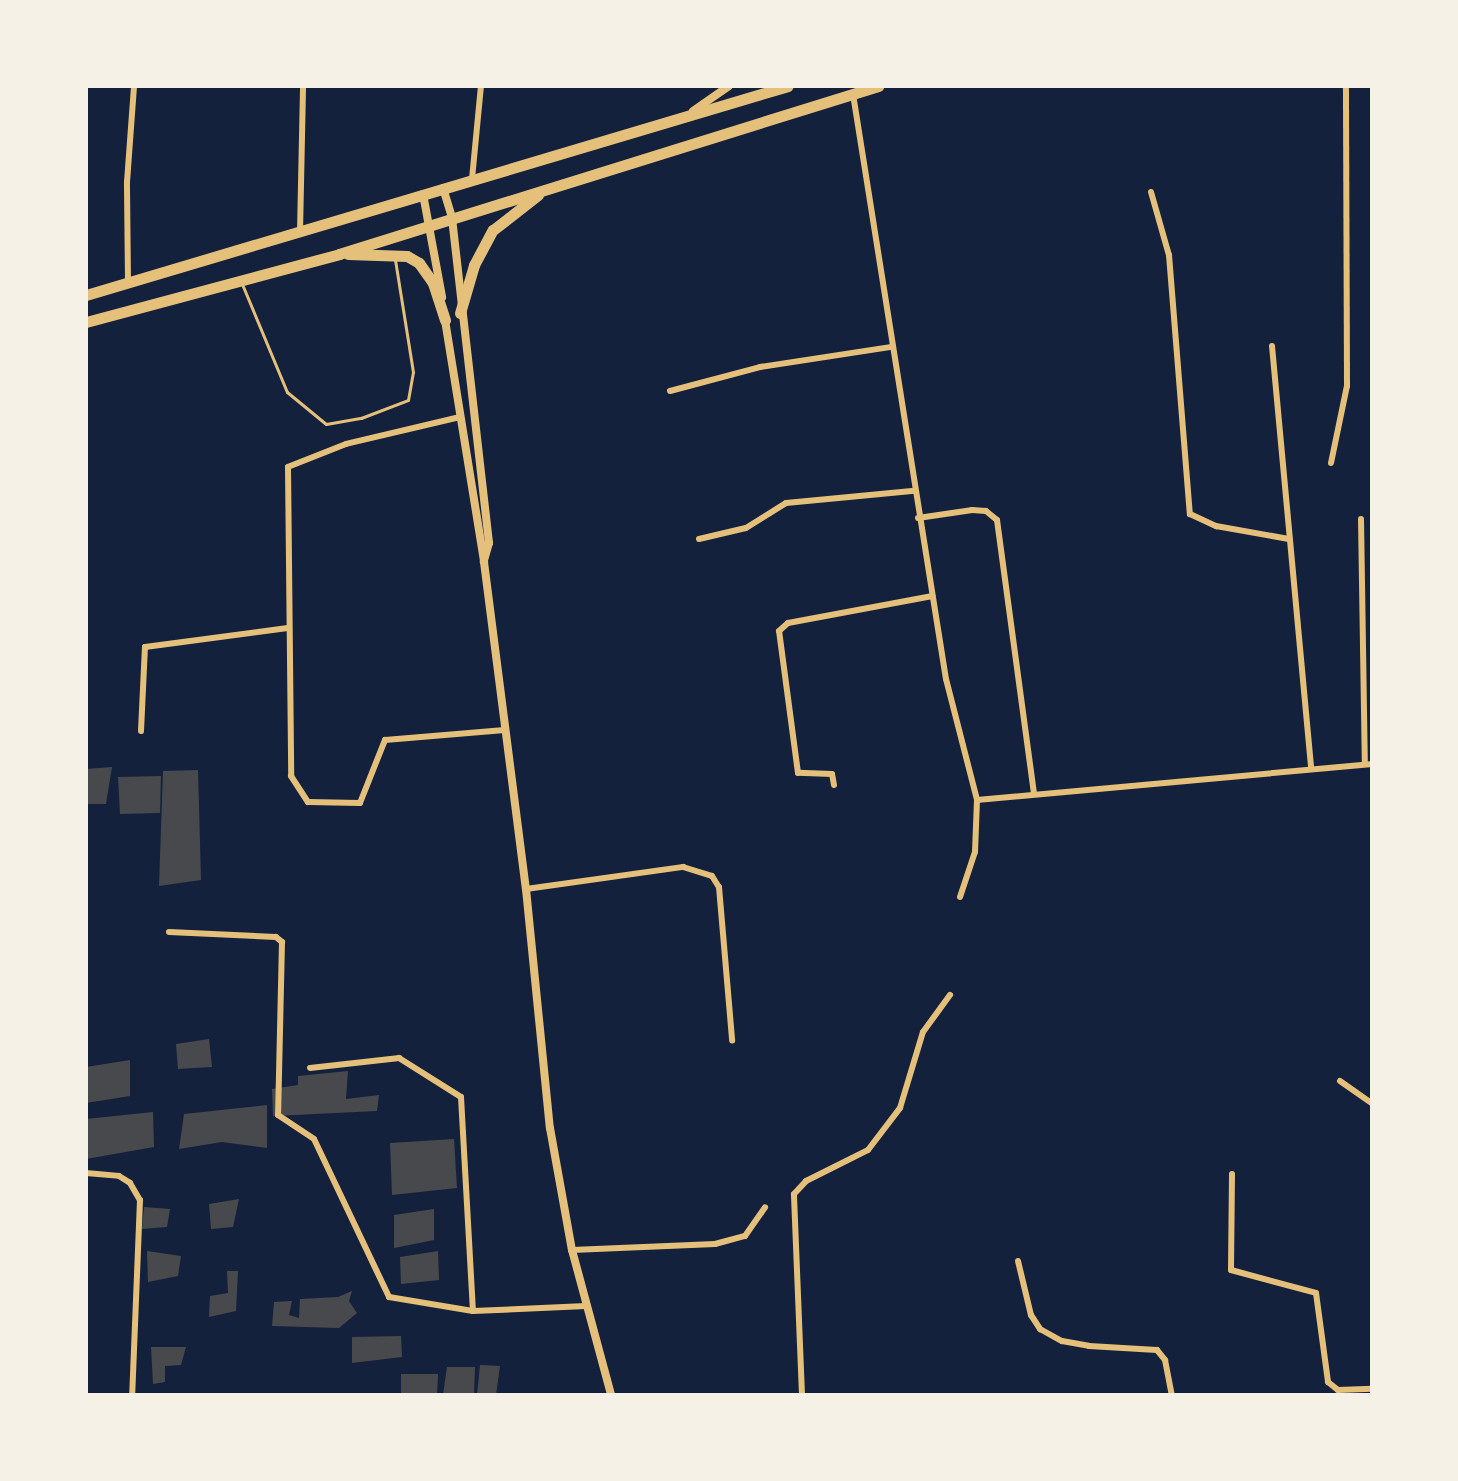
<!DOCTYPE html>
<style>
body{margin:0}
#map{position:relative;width:1458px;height:1481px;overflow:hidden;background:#14213d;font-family:"Source Sans 3",sans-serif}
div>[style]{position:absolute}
.building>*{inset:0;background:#48494c}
.service>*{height:3px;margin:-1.5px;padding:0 1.5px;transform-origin:1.5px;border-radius:1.5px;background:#e5c07b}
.minor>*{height:6px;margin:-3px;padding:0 3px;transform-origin:3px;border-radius:3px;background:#e5c07b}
.tertiary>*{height:8px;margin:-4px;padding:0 4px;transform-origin:4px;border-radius:4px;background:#e5c07b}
.trunk>*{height:11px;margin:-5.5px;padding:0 5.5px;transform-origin:5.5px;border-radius:5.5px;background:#e5c07b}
span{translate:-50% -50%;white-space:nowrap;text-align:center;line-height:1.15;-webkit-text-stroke:7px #f6f1e7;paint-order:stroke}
.frame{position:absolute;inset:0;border:88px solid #f6f1e7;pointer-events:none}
</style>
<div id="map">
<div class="building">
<div style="clip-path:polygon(112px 767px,106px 804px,86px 804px,86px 769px)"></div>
<div style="clip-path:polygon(198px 770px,201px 880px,159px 886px,163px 771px)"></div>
<div style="clip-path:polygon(161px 776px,160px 813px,120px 814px,118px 777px)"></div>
<div style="clip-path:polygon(209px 1039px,212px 1067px,178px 1069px,176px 1044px)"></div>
<div style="clip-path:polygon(130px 1060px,130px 1096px,86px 1103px,86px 1067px)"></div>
<div style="clip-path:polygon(348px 1071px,346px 1099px,379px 1095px,377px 1111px,273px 1116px,272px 1089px,298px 1085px,298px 1076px)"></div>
<div style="clip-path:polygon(267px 1105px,267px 1148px,222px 1142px,179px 1149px,184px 1114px)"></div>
<div style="clip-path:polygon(153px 1112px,154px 1147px,86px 1159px,86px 1119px)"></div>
<div style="clip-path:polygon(454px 1139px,457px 1188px,392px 1195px,390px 1143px)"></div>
<div style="clip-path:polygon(239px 1199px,233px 1227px,211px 1229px,209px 1204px)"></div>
<div style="clip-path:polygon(144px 1207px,170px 1209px,167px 1227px,142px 1229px)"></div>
<div style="clip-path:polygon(434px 1209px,434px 1240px,394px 1248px,394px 1215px)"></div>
<div style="clip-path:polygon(147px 1251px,181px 1256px,178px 1276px,148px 1282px)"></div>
<div style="clip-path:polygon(438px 1251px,439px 1280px,401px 1284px,400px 1257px)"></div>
<div style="clip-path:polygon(227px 1271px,238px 1271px,236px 1311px,209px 1317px,210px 1296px,228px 1293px)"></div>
<div style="clip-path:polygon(352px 1291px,349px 1301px,357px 1313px,339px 1328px,272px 1326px,274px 1302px,292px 1301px,289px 1315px,299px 1318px,300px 1299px,338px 1297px)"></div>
<div style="clip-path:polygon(401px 1336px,402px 1357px,352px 1363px,352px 1337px)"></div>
<div style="clip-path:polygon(151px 1347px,186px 1347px,181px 1365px,165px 1366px,165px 1382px,153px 1384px)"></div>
<div style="clip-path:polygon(480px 1365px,500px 1366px,496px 1395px,477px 1395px)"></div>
<div style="clip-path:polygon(447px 1367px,475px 1367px,474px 1395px,443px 1395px)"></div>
<div style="clip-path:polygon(401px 1374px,438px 1374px,437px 1395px,401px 1395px)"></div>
</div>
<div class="service">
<div style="left:242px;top:284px;width:117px;rotate:67.4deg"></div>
<div style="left:287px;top:392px;width:50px;rotate:39.4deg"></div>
<div style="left:326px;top:424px;width:36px;rotate:-10deg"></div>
<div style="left:361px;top:418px;width:50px;rotate:-21deg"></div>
<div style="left:408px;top:400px;width:28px;rotate:-80deg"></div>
<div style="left:413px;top:372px;width:114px;rotate:-99.1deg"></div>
</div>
<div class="minor">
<div style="left:853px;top:94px;width:592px;rotate:80.97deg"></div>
<div style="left:946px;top:679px;width:125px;rotate:75.6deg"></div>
<div style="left:977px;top:800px;width:397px;rotate:-5.2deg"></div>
<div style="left:472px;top:179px;width:93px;rotate:-84.5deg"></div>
<div style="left:1151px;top:192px;width:66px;rotate:74.1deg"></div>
<div style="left:1169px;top:255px;width:260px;rotate:85.4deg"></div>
<div style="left:1190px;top:514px;width:29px;rotate:25deg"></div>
<div style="left:1216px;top:526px;width:74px;rotate:10.1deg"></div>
<div style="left:300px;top:232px;width:146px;rotate:-88.8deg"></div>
<div style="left:128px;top:282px;width:100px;rotate:-90.6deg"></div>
<div style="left:127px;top:182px;width:96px;rotate:-85.8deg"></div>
<div style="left:1272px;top:346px;width:424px;rotate:84.7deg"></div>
<div style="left:670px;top:391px;width:93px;rotate:-14.9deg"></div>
<div style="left:760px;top:367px;width:133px;rotate:-8.7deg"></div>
<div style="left:460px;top:417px;width:117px;rotate:166.7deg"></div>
<div style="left:346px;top:444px;width:62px;rotate:158.4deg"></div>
<div style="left:288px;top:467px;width:309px;rotate:89.4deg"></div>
<div style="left:291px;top:776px;width:31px;rotate:57deg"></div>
<div style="left:308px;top:802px;width:52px;rotate:1.1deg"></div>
<div style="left:360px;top:803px;width:68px;rotate:-68.4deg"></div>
<div style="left:385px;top:740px;width:120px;rotate:-4.8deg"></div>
<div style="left:1331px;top:463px;width:79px;rotate:-78.3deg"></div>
<div style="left:1347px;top:386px;width:300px;rotate:-90.2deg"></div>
<div style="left:918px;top:518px;width:55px;rotate:-8.4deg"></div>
<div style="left:972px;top:510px;width:14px;rotate:4deg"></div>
<div style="left:986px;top:511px;width:14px;rotate:39deg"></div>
<div style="left:997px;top:520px;width:276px;rotate:82.3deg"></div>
<div style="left:1361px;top:519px;width:245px;rotate:89.1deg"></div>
<div style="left:699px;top:539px;width:48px;rotate:-13.2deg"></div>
<div style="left:746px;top:528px;width:47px;rotate:-32deg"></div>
<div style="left:786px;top:503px;width:129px;rotate:-5.4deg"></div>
<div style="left:141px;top:731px;width:84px;rotate:-87.3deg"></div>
<div style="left:145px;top:647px;width:144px;rotate:-7.6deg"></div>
<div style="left:834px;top:785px;width:11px;rotate:-100deg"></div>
<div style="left:832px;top:774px;width:34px;rotate:-178deg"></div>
<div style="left:798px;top:773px;width:143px;rotate:-97.6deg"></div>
<div style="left:779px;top:631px;width:12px;rotate:-42deg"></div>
<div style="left:788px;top:623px;width:147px;rotate:-10.6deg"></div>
<div style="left:526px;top:889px;width:159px;rotate:-8deg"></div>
<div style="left:683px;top:867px;width:30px;rotate:17deg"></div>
<div style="left:712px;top:876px;width:13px;rotate:58deg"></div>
<div style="left:719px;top:887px;width:154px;rotate:85.1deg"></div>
<div style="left:960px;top:897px;width:47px;rotate:-71.6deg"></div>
<div style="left:975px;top:852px;width:52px;rotate:-87.8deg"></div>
<div style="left:169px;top:932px;width:107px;rotate:2.7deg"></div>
<div style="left:276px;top:937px;width:8px;rotate:40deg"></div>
<div style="left:282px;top:942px;width:173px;rotate:91.3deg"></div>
<div style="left:278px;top:1115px;width:43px;rotate:33.7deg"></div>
<div style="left:314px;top:1139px;width:175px;rotate:64.6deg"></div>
<div style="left:389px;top:1297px;width:85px;rotate:9.5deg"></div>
<div style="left:473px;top:1311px;width:113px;rotate:-2.5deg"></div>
<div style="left:310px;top:1068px;width:90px;rotate:-6.4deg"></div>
<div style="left:399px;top:1058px;width:73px;rotate:32.2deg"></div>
<div style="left:461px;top:1097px;width:214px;rotate:86.8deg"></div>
<div style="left:1340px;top:1081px;width:39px;rotate:35deg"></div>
<div style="left:86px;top:1173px;width:33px;rotate:5deg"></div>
<div style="left:119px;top:1176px;width:13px;rotate:32deg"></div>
<div style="left:130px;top:1183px;width:20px;rotate:60deg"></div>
<div style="left:140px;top:1200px;width:195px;rotate:92.3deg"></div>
<div style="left:1232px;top:1174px;width:96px;rotate:90.6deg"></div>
<div style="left:1231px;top:1270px;width:88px;rotate:15.1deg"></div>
<div style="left:1316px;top:1293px;width:90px;rotate:82.3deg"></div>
<div style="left:1328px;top:1382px;width:13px;rotate:39deg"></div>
<div style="left:1338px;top:1390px;width:34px;rotate:-2deg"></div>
<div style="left:572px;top:1250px;width:143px;rotate:-2.4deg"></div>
<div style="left:715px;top:1244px;width:31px;rotate:-15deg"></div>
<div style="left:745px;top:1236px;width:35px;rotate:-55deg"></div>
<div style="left:1018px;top:1261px;width:56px;rotate:76.5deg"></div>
<div style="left:1031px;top:1315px;width:17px;rotate:57deg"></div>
<div style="left:1040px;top:1329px;width:25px;rotate:29deg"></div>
<div style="left:1062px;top:1341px;width:27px;rotate:10deg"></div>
<div style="left:1089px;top:1346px;width:68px;rotate:3.4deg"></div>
<div style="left:1157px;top:1350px;width:13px;rotate:51deg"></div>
<div style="left:1165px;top:1360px;width:36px;rotate:79deg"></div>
<div style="left:802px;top:1395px;width:201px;rotate:-92.3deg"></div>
<div style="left:794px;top:1194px;width:18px;rotate:-47deg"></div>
<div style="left:806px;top:1181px;width:69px;rotate:-26.6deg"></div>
<div style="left:868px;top:1150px;width:53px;rotate:-52.7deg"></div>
<div style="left:900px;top:1108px;width:79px;rotate:-73.2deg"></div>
<div style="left:923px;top:1032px;width:46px;rotate:-53.9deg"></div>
</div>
<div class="tertiary">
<div style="left:693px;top:111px;width:44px;rotate:-34.8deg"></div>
<div style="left:443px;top:188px;width:31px;rotate:73deg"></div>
<div style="left:452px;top:218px;width:327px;rotate:83.5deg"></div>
<div style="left:489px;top:543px;width:19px;rotate:106deg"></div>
<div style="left:423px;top:194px;width:105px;rotate:79.5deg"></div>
<div style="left:444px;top:314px;width:251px;rotate:80.8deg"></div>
<div style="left:484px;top:562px;width:330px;rotate:82.7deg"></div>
<div style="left:526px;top:889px;width:240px;rotate:84.3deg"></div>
<div style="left:550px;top:1128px;width:124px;rotate:79.8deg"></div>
<div style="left:572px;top:1250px;width:150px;rotate:74.9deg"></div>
</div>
<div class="trunk">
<div style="left:348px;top:254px;width:59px;rotate:1.9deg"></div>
<div style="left:407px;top:256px;width:14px;rotate:30deg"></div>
<div style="left:419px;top:263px;width:24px;rotate:55deg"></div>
<div style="left:433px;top:283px;width:39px;rotate:72deg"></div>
<div style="left:86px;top:295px;width:732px;rotate:-16.58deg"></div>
<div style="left:460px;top:313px;width:50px;rotate:-73.7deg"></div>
<div style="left:474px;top:265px;width:40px;rotate:-62deg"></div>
<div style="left:493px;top:230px;width:57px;rotate:-37.9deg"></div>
<div style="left:86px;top:322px;width:262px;rotate:-15deg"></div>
<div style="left:339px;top:254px;width:565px;rotate:-17.31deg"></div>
</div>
<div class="frame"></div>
</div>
